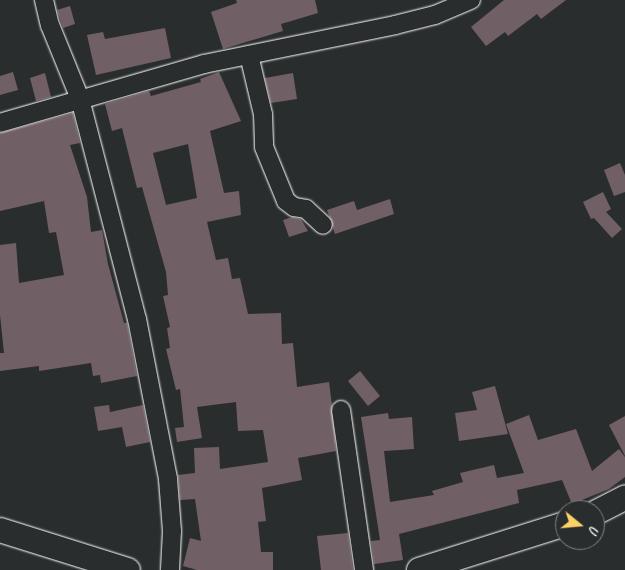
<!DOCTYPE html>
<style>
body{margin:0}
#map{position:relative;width:625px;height:570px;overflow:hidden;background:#2a2d2e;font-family:Caveat,sans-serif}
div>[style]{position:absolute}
.building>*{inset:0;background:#715f66}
.roads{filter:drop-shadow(0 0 1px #fff) drop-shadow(0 0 1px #fff)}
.street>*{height:18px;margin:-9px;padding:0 9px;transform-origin:9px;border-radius:9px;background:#2a2d2e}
.secondary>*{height:24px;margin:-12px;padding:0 12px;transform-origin:12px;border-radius:12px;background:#2a2d2e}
span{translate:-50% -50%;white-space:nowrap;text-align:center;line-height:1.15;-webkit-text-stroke:4px #2a2d2e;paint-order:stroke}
.north{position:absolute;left:555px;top:500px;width:50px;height:50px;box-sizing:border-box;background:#2a2d2e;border:1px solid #7f8182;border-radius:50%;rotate:107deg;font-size:14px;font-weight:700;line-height:20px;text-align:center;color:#fff}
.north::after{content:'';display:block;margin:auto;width:18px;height:22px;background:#ffd166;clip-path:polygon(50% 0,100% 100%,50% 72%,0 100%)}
</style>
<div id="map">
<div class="building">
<div style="clip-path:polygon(236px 0,315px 0,318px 13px,281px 24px,283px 31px,223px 49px,211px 12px,237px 3px)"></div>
<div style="clip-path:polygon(504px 0,566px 0,541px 19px,537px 14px,508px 36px,505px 32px,486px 46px,471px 27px)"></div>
<div style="clip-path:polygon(70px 6px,75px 24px,63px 28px,57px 10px)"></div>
<div style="clip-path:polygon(165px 28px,171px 58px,96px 75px,87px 35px,103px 32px,105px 39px)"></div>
<div style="clip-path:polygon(13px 72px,18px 90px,0 95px,0 76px)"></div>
<div style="clip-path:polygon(evenodd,219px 72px,241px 121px,210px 131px,224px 193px,239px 191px,241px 215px,207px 222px,216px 260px,228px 258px,232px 279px,240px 278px,248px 314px,281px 313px,282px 344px,293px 343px,297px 387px,329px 382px,332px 405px,336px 451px,298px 458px,302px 480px,262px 488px,266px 521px,258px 522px,261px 552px,273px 552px,273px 570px,197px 570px,183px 566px,190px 538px,201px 541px,195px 499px,180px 500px,178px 475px,195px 473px,194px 448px,219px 447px,220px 469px,268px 462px,263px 430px,238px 431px,236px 402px,197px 407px,202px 438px,177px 442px,175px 428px,184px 427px,180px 389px,176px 390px,166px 349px,170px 348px,167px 328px,170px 327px,163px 296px,168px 295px,166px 272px,142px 187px,137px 188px,122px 128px,112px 131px,105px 104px,149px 91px,151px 96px,201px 82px,200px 79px,219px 72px,188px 144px,197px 198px,166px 205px,153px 153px,188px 144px)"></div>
<div style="clip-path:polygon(45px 73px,51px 97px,36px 101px,30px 78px)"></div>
<div style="clip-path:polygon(293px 73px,297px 99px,271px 103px,265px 78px)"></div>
<div style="clip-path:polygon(73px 113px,80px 143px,70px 145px,87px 197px,91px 232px,102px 230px,108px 264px,124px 323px,127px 323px,137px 376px,101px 383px,100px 375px,93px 376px,91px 363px,39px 371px,39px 366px,0 371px,0 353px,4px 353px,0 315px,0 245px,16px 243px,19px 283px,64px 275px,56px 232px,49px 233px,44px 201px,0 211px,0 133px)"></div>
<div style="clip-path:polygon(620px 163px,625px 175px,625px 192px,614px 196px,604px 170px)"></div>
<div style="clip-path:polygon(603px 192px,611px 209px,606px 212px,622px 229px,612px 238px,594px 218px,591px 219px,583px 202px)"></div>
<div style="clip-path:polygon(390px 199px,394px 214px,335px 234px,327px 210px,354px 201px,357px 210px)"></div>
<div style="clip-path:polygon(292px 217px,301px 219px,308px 231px,289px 237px,283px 220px)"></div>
<div style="clip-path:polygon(360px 371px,380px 396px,368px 406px,348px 381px)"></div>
<div style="clip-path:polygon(495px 386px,508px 434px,459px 441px,455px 413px,477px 410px,472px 392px)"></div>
<div style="clip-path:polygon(109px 405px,110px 412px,143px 405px,150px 442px,126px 447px,122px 427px,98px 431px,94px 407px)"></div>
<div style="clip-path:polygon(388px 413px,389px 419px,412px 417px,414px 449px,384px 451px,390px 502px,434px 495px,432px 491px,463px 482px,460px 473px,494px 465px,497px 478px,524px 473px,506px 424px,529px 415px,538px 440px,576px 429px,592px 471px,619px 449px,625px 457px,625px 477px,609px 489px,572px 504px,562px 480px,517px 490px,519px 503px,399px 534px,403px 560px,374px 564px,371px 541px,380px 540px,361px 417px)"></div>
<div style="clip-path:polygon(625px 416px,625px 456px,609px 425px)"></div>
<div style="clip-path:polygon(348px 533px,353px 570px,321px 570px,317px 536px)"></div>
</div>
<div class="roads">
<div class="street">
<div style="left:44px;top:0;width:26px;rotate:77deg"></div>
<div style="left:50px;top:25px;width:80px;rotate:67.9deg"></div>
<div style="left:80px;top:99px;width:227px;rotate:75.5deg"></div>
<div style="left:137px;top:319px;width:163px;rotate:79deg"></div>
<div style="left:168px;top:479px;width:52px;rotate:85.6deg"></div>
<div style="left:172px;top:531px;width:39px;rotate:93deg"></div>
<div style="left:249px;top:55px;width:61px;rotate:76.7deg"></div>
<div style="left:263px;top:114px;width:33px;rotate:88deg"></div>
<div style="left:264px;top:147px;width:58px;rotate:67.8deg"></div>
<div style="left:286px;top:201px;width:10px;rotate:37deg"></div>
<div style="left:294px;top:207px;width:12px;rotate:9deg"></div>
<div style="left:306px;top:209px;width:23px;rotate:43deg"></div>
<div style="left:0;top:123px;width:212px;rotate:-16.1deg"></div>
<div style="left:204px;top:64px;width:195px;rotate:-11.5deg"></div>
<div style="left:395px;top:25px;width:41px;rotate:-14deg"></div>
<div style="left:435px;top:15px;width:39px;rotate:-23deg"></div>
<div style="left:341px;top:410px;width:162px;rotate:81.8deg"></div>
</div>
<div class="secondary">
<div style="left:595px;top:513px;width:34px;rotate:-27deg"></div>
<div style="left:0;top:530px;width:134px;rotate:17.4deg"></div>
<div style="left:419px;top:570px;width:153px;rotate:-17.5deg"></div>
</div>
</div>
<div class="north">U</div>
</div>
